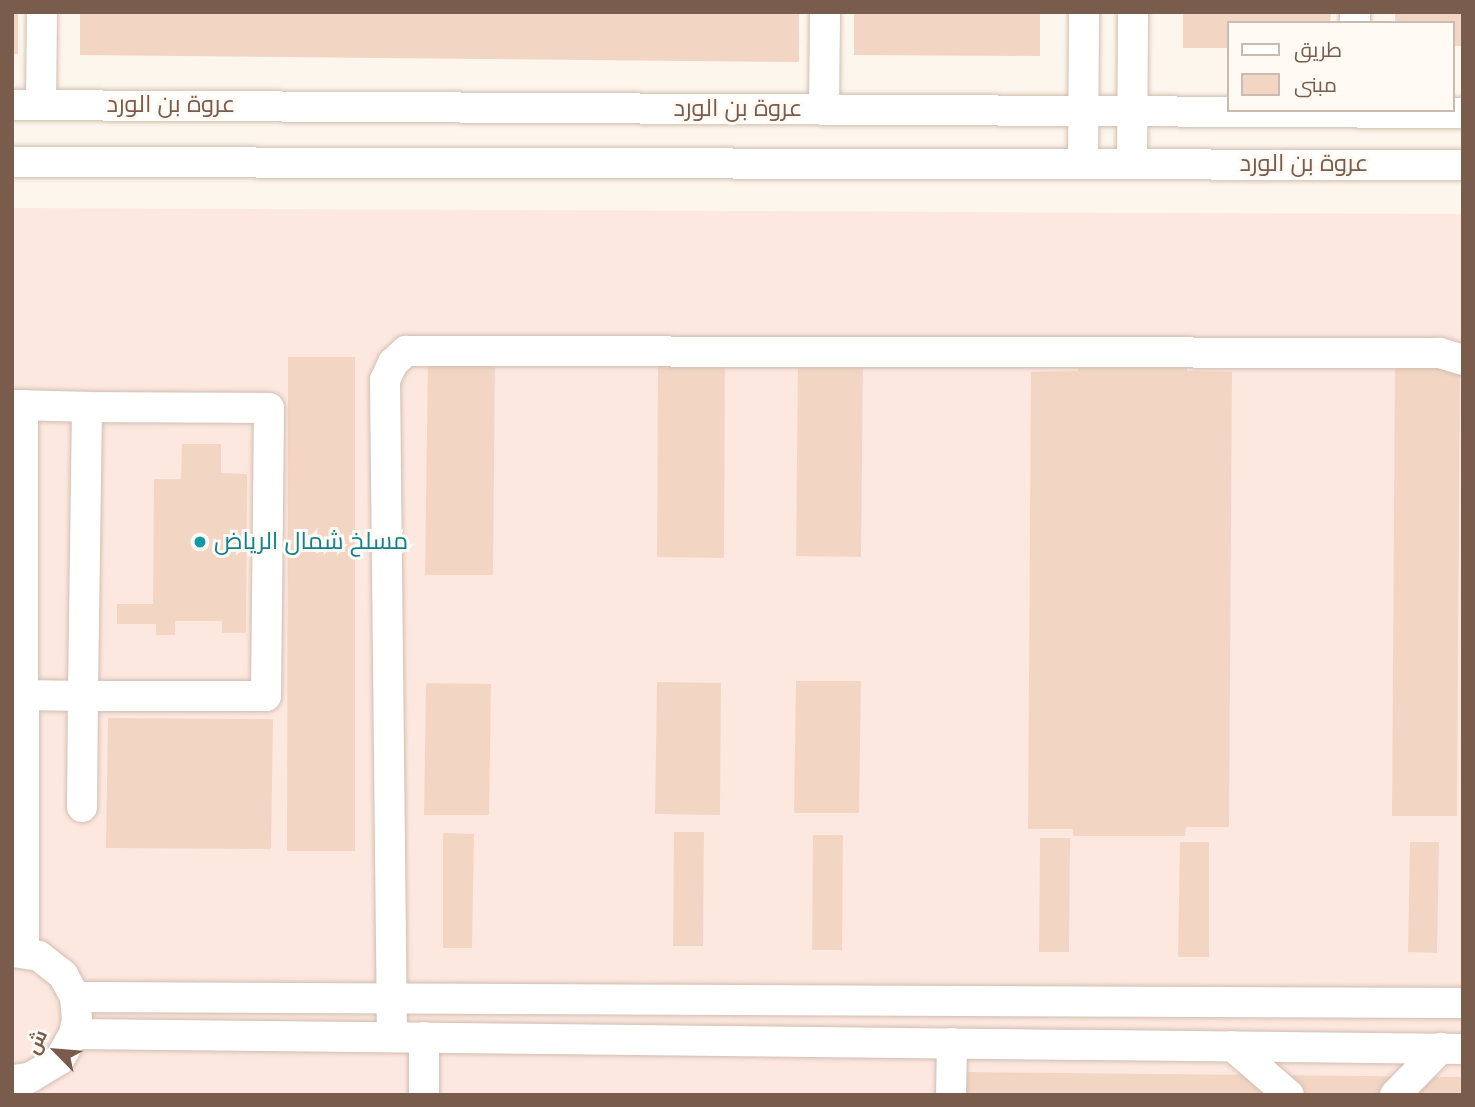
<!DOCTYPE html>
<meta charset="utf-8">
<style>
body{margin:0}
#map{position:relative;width:1475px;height:1107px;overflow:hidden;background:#fdf6ec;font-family:"Nunito Sans",Cairo,sans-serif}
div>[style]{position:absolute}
.commercial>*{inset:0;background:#fde8e0}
.building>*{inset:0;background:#f3d5c3}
.roads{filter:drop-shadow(0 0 2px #d1beb0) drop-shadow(0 0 2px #d1beb0)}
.minor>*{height:30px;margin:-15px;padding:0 15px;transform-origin:15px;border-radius:15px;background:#fff}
.dots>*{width:19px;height:19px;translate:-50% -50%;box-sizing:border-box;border:4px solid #fffaf3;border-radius:50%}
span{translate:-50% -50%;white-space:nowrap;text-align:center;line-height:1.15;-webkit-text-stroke:6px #fffaf3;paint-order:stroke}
.street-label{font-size:24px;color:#7a5c4d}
.culture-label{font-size:24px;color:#0d838f}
.left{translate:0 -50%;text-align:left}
.frame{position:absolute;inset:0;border:14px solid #7a5c4d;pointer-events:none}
.legend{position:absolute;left:1227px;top:21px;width:228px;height:91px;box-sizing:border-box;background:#fffaf3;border:2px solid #cabbb1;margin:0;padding:9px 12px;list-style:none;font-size:21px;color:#7a5c4d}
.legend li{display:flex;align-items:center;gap:14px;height:35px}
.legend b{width:35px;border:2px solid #cabbb1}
.north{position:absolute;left:21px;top:1016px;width:70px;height:70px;-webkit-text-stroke:5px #fffaf3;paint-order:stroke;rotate:295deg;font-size:19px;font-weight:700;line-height:28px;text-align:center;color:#7a5c4d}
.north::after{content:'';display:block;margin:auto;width:24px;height:32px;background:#7a5c4d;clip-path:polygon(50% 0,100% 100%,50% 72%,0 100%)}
</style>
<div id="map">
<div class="commercial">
<div style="clip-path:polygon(12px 208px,1463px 214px,1463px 1077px,967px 1072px,966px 1095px,12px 1095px)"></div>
</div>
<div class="building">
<div style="clip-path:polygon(12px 12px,18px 12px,18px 54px,12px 54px)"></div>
<div style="clip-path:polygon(80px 12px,799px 12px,799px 62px,80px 55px)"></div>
<div style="clip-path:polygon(854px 12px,1040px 12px,1040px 56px,854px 55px)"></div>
<div style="clip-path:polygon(1183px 12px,1331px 12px,1330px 23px,1228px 23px,1228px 48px,1183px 48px)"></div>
<div style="clip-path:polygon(1395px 12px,1463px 12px,1463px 46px,1452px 46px,1452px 23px,1395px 23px)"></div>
<div style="clip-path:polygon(288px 357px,355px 357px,355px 851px,287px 851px)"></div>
<div style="clip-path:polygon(1078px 357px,1187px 358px,1187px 371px,1232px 372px,1229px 827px,1186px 827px,1185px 836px,1073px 836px,1073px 829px,1028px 829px,1031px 372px,1078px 371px)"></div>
<div style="clip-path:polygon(428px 358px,495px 359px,493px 575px,425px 575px)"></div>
<div style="clip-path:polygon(798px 358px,863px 359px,861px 557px,796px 556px)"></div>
<div style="clip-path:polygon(658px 359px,725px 359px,724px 558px,657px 557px)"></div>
<div style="clip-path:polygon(1395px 361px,1460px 361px,1457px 816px,1392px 816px)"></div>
<div style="clip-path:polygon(182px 444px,221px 444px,221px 473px,247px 474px,246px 633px,222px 633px,222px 621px,175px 621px,175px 635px,156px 635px,156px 624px,117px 624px,117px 604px,153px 604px,154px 479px,181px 479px)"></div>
<div style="clip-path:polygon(796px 681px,861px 681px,859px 813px,794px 813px)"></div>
<div style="clip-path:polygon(657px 682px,721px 683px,720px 815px,655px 814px)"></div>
<div style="clip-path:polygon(426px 683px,491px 684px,489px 815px,424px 815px)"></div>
<div style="clip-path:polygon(108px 718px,273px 719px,271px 849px,106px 848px)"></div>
<div style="clip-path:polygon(674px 832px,704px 832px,703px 946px,673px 946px)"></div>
<div style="clip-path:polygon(443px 833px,474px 834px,472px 948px,443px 948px)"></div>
<div style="clip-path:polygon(813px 835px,843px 835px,842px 950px,812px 950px)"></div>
<div style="clip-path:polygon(1040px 838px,1070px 838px,1069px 952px,1039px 952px)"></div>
<div style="clip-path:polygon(1180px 842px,1209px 842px,1209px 957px,1178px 957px)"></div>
<div style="clip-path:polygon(1410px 842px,1439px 842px,1437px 953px,1408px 952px)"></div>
<div style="clip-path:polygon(967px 1072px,1463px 1077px,1463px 1095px,966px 1095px)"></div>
</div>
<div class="roads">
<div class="minor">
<div style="left:1355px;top:23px;width:11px;rotate:-90deg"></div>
<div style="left:12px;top:105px;width:1451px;rotate:0.32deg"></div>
<div style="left:41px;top:105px;width:93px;rotate:-89.4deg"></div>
<div style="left:824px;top:109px;width:97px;rotate:-89.4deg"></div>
<div style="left:12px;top:162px;width:1451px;rotate:0.12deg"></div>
<div style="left:1083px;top:164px;width:152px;rotate:-89.6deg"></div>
<div style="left:1132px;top:164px;width:152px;rotate:-89.6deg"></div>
<div style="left:12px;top:405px;width:75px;rotate:1.5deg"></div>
<div style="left:23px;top:405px;width:547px;rotate:89.9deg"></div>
<div style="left:24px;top:695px;width:59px;rotate:1deg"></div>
<div style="left:83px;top:696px;width:183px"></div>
<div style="left:266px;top:696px;width:288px;rotate:-89.4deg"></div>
<div style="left:269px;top:408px;width:182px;rotate:-179.7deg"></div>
<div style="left:87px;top:407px;width:289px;rotate:90.8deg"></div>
<div style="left:83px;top:696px;width:111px;rotate:90.5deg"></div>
<div style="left:12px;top:952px;width:27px;rotate:8deg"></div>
<div style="left:39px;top:956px;width:31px;rotate:38deg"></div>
<div style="left:63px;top:975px;width:25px;rotate:61deg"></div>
<div style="left:75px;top:997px;width:22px;rotate:85deg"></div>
<div style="left:77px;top:1019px;width:15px;rotate:101deg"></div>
<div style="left:74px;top:1034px;width:30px;rotate:120deg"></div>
<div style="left:59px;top:1060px;width:35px;rotate:149deg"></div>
<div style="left:29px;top:1078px;width:17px;rotate:173deg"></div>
<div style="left:75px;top:997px;width:1388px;rotate:0.25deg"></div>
<div style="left:74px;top:1034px;width:1389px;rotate:0.62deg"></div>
<div style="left:392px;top:1037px;width:657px;rotate:-90.61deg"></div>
<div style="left:385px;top:380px;width:19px;rotate:-65deg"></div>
<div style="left:393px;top:363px;width:18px;rotate:-43deg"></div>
<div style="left:406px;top:351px;width:1034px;rotate:0.11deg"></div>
<div style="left:1440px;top:353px;width:24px;rotate:17deg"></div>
<div style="left:1232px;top:1046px;width:75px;rotate:40.7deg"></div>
<div style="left:424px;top:1095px;width:58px;rotate:-90deg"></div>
<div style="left:951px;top:1095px;width:52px;rotate:-88.9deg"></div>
<div style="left:1395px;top:1095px;width:66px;rotate:-45.6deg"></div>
</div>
</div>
<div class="dots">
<div style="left:200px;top:542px;background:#0f9aa8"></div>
</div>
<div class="street-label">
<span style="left:171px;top:105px">عروة بن الورد</span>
<span style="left:738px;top:109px">عروة بن الورد</span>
<span style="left:1304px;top:164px">عروة بن الورد</span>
</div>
<div class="culture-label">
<span class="left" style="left:214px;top:542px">مسلخ شمال الرياض</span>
</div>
<div class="frame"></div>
<ul class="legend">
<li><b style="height:9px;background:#fff"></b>طريق</li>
<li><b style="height:19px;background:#f3d5c3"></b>مبنى</li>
</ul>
<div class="north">ش</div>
</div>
